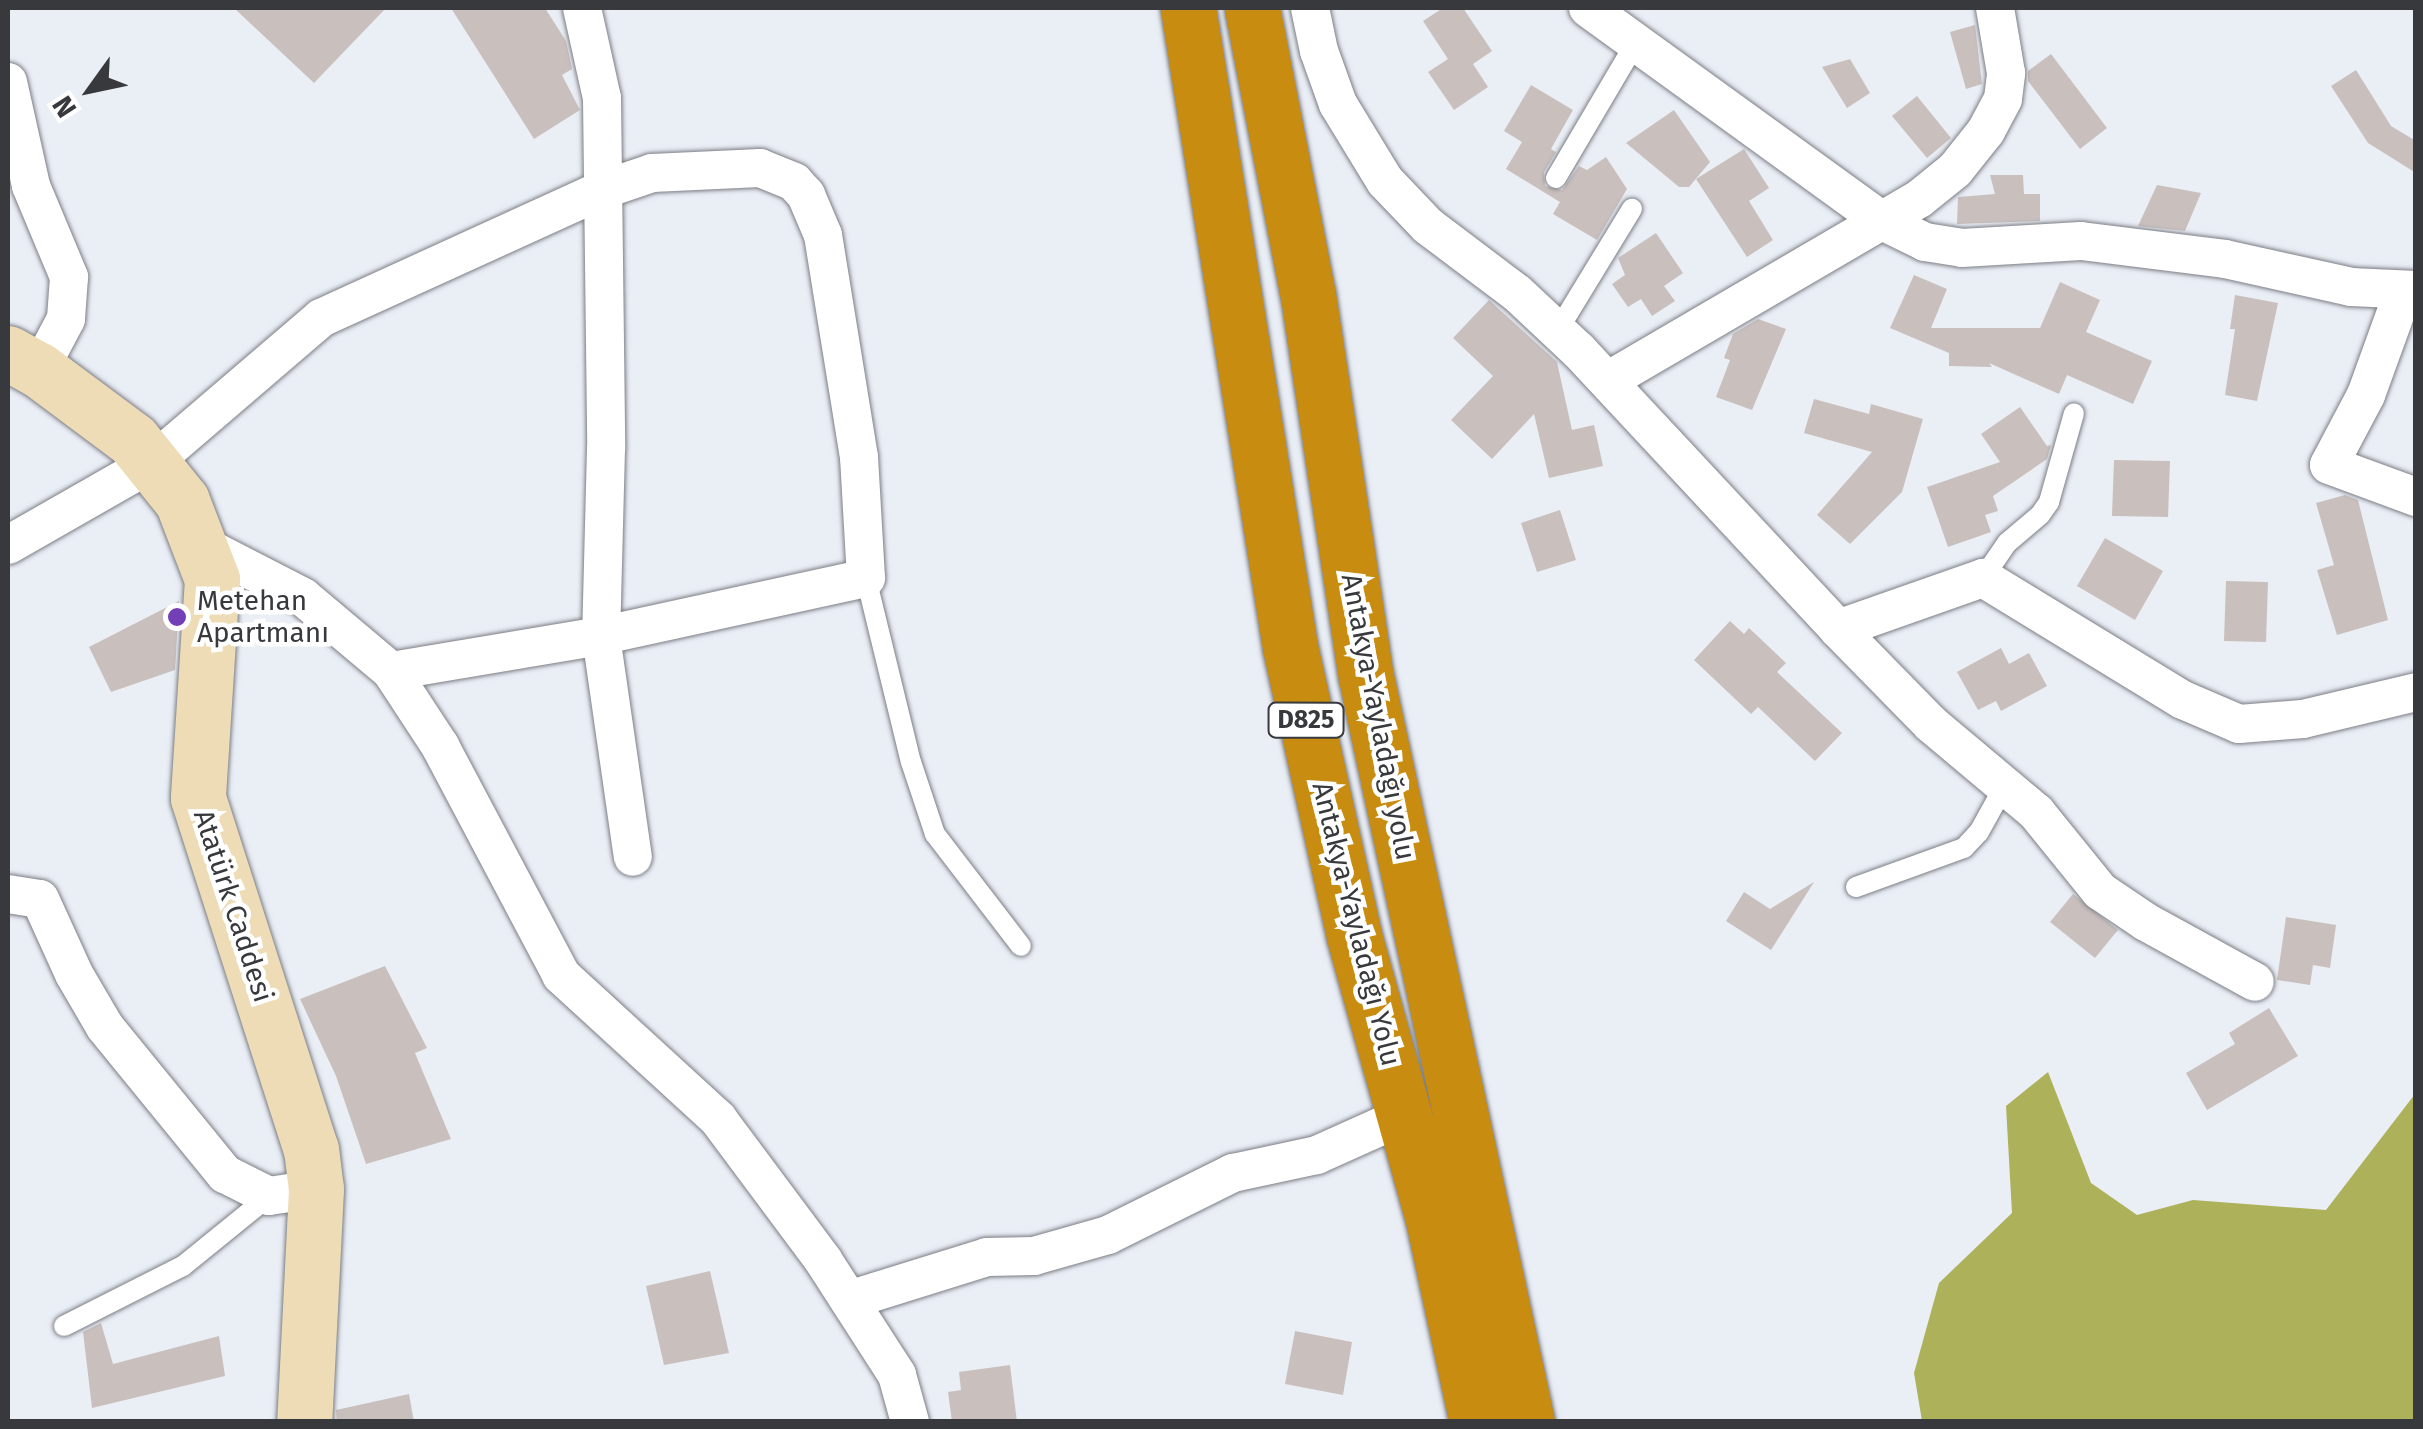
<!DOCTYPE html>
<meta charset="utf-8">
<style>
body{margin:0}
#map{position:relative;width:2423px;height:1429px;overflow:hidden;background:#eaeef5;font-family:"Fira Sans",sans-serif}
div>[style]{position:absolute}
.forest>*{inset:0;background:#acb15a}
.building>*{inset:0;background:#c9c0be}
.roads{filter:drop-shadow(0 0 2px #7b7e85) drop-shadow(0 0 2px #7b7e85)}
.lane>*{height:20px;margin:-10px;padding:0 10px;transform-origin:10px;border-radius:10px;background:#fff}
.street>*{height:38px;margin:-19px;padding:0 19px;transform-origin:19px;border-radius:19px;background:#fff}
.secondary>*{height:55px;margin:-27.5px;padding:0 27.5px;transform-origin:27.5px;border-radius:27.5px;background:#eedcb7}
.highway>*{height:55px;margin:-27.5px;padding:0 27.5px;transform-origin:27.5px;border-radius:27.5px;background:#c88c10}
.dots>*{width:28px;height:28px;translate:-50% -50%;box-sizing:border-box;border:5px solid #fff;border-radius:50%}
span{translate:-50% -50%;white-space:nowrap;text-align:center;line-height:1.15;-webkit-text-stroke:9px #fff;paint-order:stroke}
.shield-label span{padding:2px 8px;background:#fff;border:2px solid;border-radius:8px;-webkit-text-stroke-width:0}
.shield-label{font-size:25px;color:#37393c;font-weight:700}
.poi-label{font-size:28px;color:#37393c}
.left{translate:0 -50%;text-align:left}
.street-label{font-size:28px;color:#37393c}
.frame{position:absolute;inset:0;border:10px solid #37393c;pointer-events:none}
.north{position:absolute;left:40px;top:40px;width:100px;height:100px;-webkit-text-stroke:8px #fff;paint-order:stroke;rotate:237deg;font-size:28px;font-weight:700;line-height:40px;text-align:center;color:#37393c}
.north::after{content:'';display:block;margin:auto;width:35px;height:45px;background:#37393c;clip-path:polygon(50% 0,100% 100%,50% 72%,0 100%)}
</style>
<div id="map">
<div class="forest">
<div style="clip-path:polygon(2048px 1072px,2091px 1183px,2137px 1215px,2193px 1200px,2326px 1210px,2415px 1094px,2415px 1421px,1922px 1421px,1914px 1373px,1939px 1283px,2012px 1213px,2006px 1106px)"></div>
</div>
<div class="building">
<div style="clip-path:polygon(234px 8px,386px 8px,314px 83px)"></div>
<div style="clip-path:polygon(451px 8px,545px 8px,566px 41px,572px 69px,562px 75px,580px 110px,534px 139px)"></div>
<div style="clip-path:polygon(1443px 8px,1463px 8px,1492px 51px,1473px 64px,1488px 87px,1454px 110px,1428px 72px,1448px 59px,1423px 21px)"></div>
<div style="clip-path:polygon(1975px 25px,1982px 84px,1966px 89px,1950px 32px)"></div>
<div style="clip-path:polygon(2051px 54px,2107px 128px,2080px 149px,2028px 81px,2028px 71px)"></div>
<div style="clip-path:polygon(1850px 59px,1870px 93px,1847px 108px,1822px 67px)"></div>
<div style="clip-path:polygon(2356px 70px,2391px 126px,2416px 141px,2416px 173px,2368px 143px,2331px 86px)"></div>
<div style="clip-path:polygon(1531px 85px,1573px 110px,1551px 149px,1556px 152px,1544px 172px,1545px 186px,1562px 190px,1579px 166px,1587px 170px,1606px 157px,1627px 189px,1597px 240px,1553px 214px,1560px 202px,1506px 169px,1522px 142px,1504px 131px)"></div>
<div style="clip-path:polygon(1917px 96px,1951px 138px,1927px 158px,1892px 116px)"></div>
<div style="clip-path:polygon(1674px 110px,1710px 162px,1689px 187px,1679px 187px,1626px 143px)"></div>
<div style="clip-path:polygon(1744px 149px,1769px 188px,1749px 201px,1773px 240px,1747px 257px,1696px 179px)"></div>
<div style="clip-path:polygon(1990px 175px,2023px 175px,2024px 194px,2040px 194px,2040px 221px,1957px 224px,1958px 197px,1995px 194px)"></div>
<div style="clip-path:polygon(2157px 185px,2201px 193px,2185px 231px,2138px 226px)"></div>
<div style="clip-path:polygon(1656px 233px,1683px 273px,1664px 286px,1675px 301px,1652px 316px,1641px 299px,1628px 307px,1612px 284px,1625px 275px,1618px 258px)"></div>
<div style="clip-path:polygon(1914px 275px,1947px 289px,1931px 328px,2040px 328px,2060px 282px,2100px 300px,2086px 332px,2152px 361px,2133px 404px,2067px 375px,2059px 394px,1989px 363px,1992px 367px,1949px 366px,1949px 353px,1890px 328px)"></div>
<div style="clip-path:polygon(2235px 295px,2278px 303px,2257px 401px,2225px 395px,2235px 329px,2230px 329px)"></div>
<div style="clip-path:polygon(1489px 300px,1557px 362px,1572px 430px,1594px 425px,1603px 466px,1549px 478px,1534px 414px,1492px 459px,1451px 420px,1493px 376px,1453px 338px)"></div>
<div style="clip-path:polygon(1758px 319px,1786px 329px,1752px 410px,1716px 397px,1730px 360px,1724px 358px,1733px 334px)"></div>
<div style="clip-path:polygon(1814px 399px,1869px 414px,1871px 404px,1923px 419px,1902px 492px,1850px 544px,1817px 515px,1872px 452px,1804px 433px)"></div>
<div style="clip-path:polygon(2020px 407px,2047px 446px,2051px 445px,2047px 459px,1993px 496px,1998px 511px,1985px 515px,1991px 532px,1948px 547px,1927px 487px,2000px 462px,1981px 434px)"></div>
<div style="clip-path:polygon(2114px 460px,2170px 461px,2168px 517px,2112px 516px)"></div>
<div style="clip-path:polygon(2345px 495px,2358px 500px,2388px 620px,2337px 635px,2317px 570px,2334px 565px,2316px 503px)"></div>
<div style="clip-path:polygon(1560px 510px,1576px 560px,1537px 572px,1521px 523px)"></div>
<div style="clip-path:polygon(2105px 538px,2163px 571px,2135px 620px,2077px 586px)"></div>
<div style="clip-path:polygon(2226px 581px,2268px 582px,2266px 642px,2224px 641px)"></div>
<div style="clip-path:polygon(179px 601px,175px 670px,111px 692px,89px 647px)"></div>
<div style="clip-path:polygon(1730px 621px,1744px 634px,1749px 628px,1786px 663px,1777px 672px,1842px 733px,1815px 761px,1758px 707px,1751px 714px,1694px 660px)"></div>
<div style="clip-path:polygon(2001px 648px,2009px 664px,2029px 653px,2047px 686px,2001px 711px,1996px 701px,1978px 710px,1957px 672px)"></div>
<div style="clip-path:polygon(1814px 882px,1771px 950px,1726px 921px,1744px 892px,1770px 909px)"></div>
<div style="clip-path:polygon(2073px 894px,2118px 930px,2095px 958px,2050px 922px)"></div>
<div style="clip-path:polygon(2286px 917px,2336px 925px,2330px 968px,2313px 965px,2310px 985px,2277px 980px)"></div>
<div style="clip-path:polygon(385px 966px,427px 1048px,415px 1053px,451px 1139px,366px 1164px,336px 1076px,300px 999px)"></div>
<div style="clip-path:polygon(2269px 1008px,2298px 1056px,2207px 1110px,2186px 1073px,2235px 1044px,2229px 1033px)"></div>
<div style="clip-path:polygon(710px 1271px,729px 1353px,664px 1365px,646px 1286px)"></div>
<div style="clip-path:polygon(101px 1323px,113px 1364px,219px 1336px,225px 1376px,92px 1408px,83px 1332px)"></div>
<div style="clip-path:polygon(1295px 1331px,1352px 1342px,1343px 1395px,1285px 1384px)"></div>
<div style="clip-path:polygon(1010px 1365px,1017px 1422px,952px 1422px,948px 1392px,961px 1390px,959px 1372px)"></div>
<div style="clip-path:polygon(409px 1394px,414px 1422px,337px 1422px,336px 1410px)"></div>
</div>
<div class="roads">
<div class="lane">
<div style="left:1556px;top:178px;width:158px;rotate:-59.5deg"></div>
<div style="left:1558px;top:330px;width:142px;rotate:-58.6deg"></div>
<div style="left:866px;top:578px;width:189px;rotate:76.3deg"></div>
<div style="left:911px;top:762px;width:76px;rotate:71.6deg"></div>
<div style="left:935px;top:834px;width:141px;rotate:52.5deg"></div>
<div style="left:1983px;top:578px;width:42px;rotate:-55.6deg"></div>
<div style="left:2007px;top:543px;width:43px;rotate:-40.3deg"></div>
<div style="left:2040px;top:515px;width:16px;rotate:-55deg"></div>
<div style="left:2049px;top:502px;width:92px;rotate:-74.3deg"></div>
<div style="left:1856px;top:887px;width:115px;rotate:-19.9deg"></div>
<div style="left:1964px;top:848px;width:22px;rotate:-47deg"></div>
<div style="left:1979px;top:832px;width:54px;rotate:-61deg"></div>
<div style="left:64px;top:1326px;width:133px;rotate:-26.8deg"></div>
<div style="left:183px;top:1266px;width:111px;rotate:-39.1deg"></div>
</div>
<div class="street">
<div style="left:582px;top:8px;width:92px;rotate:77.5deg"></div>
<div style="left:602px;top:98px;width:351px;rotate:89.3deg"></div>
<div style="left:606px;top:449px;width:187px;rotate:91.5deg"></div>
<div style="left:601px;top:636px;width:223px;rotate:81.8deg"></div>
<div style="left:1310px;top:8px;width:44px;rotate:78.2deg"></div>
<div style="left:1319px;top:51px;width:56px;rotate:70.3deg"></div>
<div style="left:1338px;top:104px;width:90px;rotate:58.6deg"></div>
<div style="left:1385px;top:181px;width:62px;rotate:46.3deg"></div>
<div style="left:1428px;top:226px;width:111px;rotate:37deg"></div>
<div style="left:1517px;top:293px;width:85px;rotate:43.1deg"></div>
<div style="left:1579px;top:351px;width:380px;rotate:47deg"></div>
<div style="left:1838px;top:629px;width:154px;rotate:-19.4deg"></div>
<div style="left:1983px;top:578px;width:234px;rotate:31.4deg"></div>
<div style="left:2183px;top:700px;width:61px;rotate:23.2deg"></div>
<div style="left:2239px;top:724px;width:64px;rotate:-4.5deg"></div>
<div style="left:2303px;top:719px;width:116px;rotate:-13.4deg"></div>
<div style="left:1588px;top:8px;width:363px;rotate:35.9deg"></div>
<div style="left:1882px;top:221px;width:48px;rotate:26deg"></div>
<div style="left:1925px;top:242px;width:37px;rotate:9deg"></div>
<div style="left:1962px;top:248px;width:119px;rotate:-3.4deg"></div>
<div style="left:2081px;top:241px;width:145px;rotate:7.1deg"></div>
<div style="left:2225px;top:259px;width:129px;rotate:12.5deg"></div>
<div style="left:2351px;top:287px;width:65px;rotate:2.6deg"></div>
<div style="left:8px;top:82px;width:107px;rotate:77.5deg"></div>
<div style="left:31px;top:186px;width:99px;rotate:67.3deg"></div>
<div style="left:69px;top:277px;width:42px;rotate:94.1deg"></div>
<div style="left:66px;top:319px;width:58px;rotate:117.9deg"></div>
<div style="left:2404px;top:290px;width:112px;rotate:109.9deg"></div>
<div style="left:2366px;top:395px;width:79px;rotate:117.9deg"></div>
<div style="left:2329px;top:465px;width:93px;rotate:20.2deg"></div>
<div style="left:1609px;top:380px;width:359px;rotate:-30.3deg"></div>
<div style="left:1919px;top:199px;width:46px;rotate:-38.9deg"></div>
<div style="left:1955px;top:170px;width:50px;rotate:-51.5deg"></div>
<div style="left:1986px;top:131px;width:36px;rotate:-62deg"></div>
<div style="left:2003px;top:99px;width:26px;rotate:-83deg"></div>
<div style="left:2006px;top:73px;width:66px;rotate:-99.6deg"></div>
<div style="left:198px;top:543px;width:118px;rotate:27.2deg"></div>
<div style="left:303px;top:597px;width:115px;rotate:40.1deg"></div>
<div style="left:391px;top:671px;width:90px;rotate:56.8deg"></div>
<div style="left:440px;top:746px;width:259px;rotate:62.1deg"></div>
<div style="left:561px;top:975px;width:213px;rotate:42.5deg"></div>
<div style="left:718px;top:1119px;width:176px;rotate:53.3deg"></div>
<div style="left:823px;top:1260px;width:137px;rotate:57.2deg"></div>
<div style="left:897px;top:1375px;width:49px;rotate:74.5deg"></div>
<div style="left:8px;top:545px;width:166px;rotate:-29.7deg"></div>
<div style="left:152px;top:463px;width:223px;rotate:-40.6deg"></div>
<div style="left:321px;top:318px;width:309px;rotate:-24.5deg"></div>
<div style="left:602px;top:190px;width:53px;rotate:-18.8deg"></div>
<div style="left:652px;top:173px;width:108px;rotate:-2.7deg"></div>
<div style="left:760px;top:168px;width:37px;rotate:22deg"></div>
<div style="left:794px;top:182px;width:18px;rotate:47deg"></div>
<div style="left:806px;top:195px;width:43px;rotate:67deg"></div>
<div style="left:823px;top:235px;width:225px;rotate:80.8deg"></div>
<div style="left:859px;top:457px;width:121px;rotate:86.7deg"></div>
<div style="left:866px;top:578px;width:271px;rotate:167.7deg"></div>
<div style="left:601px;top:636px;width:213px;rotate:170.5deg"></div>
<div style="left:1838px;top:629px;width:133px;rotate:45.6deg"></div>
<div style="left:1931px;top:724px;width:137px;rotate:40deg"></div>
<div style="left:2036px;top:812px;width:102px;rotate:51deg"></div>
<div style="left:2100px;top:891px;width:55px;rotate:34deg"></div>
<div style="left:2146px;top:922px;width:124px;rotate:28.8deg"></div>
<div style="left:8px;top:894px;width:32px;rotate:9deg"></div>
<div style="left:40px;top:899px;width:82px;rotate:65.6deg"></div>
<div style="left:74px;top:974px;width:61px;rotate:59.7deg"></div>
<div style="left:105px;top:1027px;width:190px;rotate:50.8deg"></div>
<div style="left:225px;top:1174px;width:49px;rotate:26.6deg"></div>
<div style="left:269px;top:1196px;width:48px;rotate:-8.5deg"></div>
<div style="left:849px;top:1300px;width:145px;rotate:-17.3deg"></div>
<div style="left:987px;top:1257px;width:47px;rotate:-1.2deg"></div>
<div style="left:1034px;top:1256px;width:77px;rotate:-15.8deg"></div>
<div style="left:1108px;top:1235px;width:140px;rotate:-26.4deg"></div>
<div style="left:1233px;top:1173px;width:86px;rotate:-12.1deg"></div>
<div style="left:1317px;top:1155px;width:98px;rotate:-24.2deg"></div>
</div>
<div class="secondary">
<div style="left:8px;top:353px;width:35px;rotate:29deg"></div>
<div style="left:39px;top:370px;width:117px;rotate:36.7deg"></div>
<div style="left:133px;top:440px;width:78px;rotate:51.2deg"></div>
<div style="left:182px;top:501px;width:84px;rotate:69deg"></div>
<div style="left:212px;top:579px;width:219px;rotate:93.7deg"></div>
<div style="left:198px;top:798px;width:369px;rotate:72.2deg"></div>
<div style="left:311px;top:1149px;width:40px;rotate:82.9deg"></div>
<div style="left:316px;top:1189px;width:233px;rotate:92.9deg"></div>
</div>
<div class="highway">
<div style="left:1188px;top:8px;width:647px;rotate:80.93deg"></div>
<div style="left:1290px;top:647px;width:296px;rotate:77.5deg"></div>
<div style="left:1354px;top:936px;width:294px;rotate:74.4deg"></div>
<div style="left:1433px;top:1219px;width:208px;rotate:77.8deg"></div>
<div style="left:1252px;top:8px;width:292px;rotate:79deg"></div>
<div style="left:1308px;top:295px;width:386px;rotate:81.4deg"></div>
<div style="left:1366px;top:677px;width:762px;rotate:77.81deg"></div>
</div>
</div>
<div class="dots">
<div style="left:177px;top:617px;background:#733fb6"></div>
</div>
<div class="shield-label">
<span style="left:1306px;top:720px">D825</span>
</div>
<div class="poi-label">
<span class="left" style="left:197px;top:617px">Metehan<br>Apartmanı</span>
</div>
<div class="street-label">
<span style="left:1378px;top:717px;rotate:79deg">Antakya-Yayladağı yolu</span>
<span style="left:233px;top:906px;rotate:72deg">Atatürk Caddesi</span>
<span style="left:1356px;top:924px;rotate:76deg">Antakya-Yayladağı Yolu</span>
</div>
<div class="frame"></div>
<div class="north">N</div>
</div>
